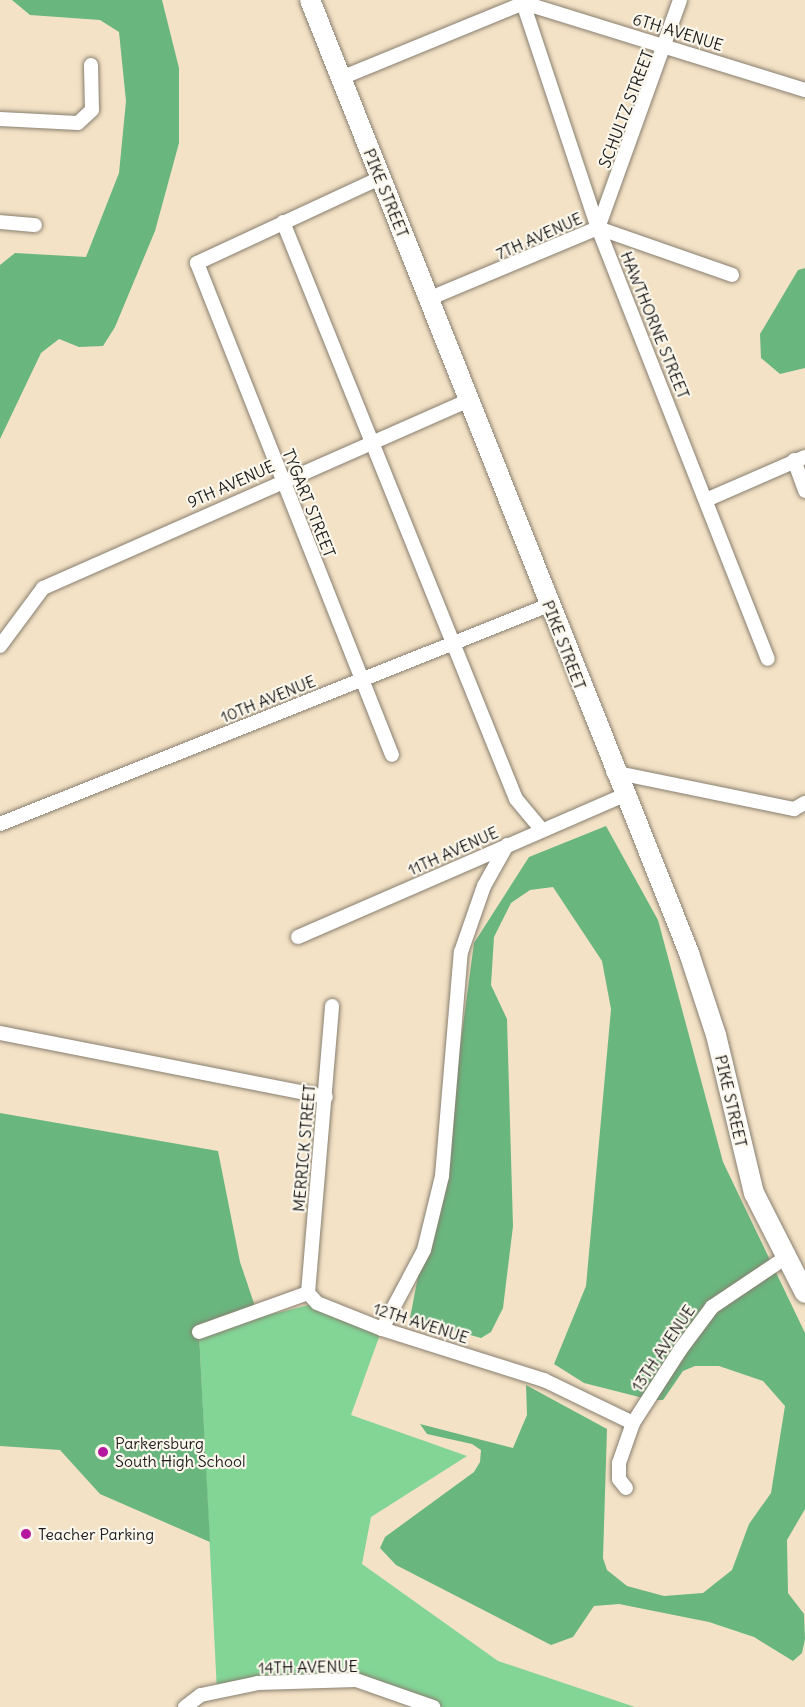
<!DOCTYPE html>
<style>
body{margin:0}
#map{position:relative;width:805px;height:1707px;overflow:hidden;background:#f3e2c5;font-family:Delius,sans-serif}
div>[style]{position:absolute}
.green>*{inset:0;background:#83d596}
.forest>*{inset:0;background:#6ab67f}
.roads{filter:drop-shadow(0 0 2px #887f70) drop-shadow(0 0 2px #887f70)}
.minor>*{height:14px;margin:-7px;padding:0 7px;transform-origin:7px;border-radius:7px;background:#fff}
.secondary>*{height:20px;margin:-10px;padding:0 10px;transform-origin:10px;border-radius:10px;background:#fff}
.dots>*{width:16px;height:16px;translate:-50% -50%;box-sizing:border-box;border:3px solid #fbf7ec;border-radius:50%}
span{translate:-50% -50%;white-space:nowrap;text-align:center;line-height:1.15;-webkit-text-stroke:4.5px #fbf7ec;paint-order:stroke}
.street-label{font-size:16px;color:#1c1c1c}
.poi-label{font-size:16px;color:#1c1c1c}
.left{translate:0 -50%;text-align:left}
</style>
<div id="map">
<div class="green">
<div style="clip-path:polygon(317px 1303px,382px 1329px,351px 1415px,467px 1456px,371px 1517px,362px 1564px,498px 1661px,635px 1707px,433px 1707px,356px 1680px,217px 1692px,199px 1332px)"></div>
</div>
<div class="forest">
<div style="clip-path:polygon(12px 0,162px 0,179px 68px,179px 143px,155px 231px,115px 327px,103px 346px,79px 347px,59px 339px,41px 353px,0 439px,0 265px,15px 253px,86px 257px,119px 173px,126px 101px,119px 32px,100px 20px,30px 15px)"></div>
<div style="clip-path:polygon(805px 268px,805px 368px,780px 374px,761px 358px,760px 334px,798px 270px)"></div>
<div style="clip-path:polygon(606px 826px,658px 920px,723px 1162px,805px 1333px,805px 1509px,787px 1540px,788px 1593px,804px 1614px,805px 1639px,802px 1653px,793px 1661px,754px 1637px,709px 1622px,619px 1604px,594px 1606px,573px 1637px,551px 1645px,396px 1565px,380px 1548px,385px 1537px,474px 1472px,480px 1462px,481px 1450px,472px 1444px,427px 1434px,420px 1424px,513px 1448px,527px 1415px,526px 1385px,607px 1429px,603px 1558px,607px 1570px,627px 1586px,664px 1596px,703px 1593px,732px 1570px,749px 1524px,771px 1493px,785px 1406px,763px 1381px,719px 1366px,695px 1366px,683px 1371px,663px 1400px,651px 1400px,584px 1383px,554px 1364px,586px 1286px,611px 1009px,602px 961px,553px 887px,530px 890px,511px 903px,494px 937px,491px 985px,507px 1019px,513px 1226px,503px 1308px,491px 1332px,481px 1338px,410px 1318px,456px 1078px,474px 943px,529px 857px)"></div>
<div style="clip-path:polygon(0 1113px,218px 1151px,240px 1262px,259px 1318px,199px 1333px,210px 1542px,100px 1494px,60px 1450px,0 1446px)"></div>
</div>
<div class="roads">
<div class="minor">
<div style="left:522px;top:0;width:240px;rotate:71.6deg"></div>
<div style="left:598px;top:228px;width:463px;rotate:68.5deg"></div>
<div style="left:341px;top:78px;width:198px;rotate:-22.3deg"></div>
<div style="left:524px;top:3px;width:294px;rotate:17.2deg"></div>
<div style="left:0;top:119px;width:78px;rotate:2.9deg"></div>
<div style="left:78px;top:123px;width:19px;rotate:-43deg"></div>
<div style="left:92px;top:110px;width:45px;rotate:-91.3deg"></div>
<div style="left:380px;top:178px;width:202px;rotate:155.1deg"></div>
<div style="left:197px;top:263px;width:529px;rotate:68.38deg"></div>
<div style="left:0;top:222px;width:35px;rotate:5deg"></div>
<div style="left:283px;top:222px;width:622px;rotate:68.01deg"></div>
<div style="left:516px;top:799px;width:40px;rotate:50deg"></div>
<div style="left:598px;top:228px;width:242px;rotate:-70.2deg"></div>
<div style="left:428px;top:299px;width:184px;rotate:-22.7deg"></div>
<div style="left:598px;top:228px;width:142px;rotate:19.3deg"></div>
<div style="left:794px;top:460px;width:33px;rotate:70deg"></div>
<div style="left:706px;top:500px;width:108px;rotate:-23.5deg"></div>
<div style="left:0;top:646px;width:72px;rotate:-53.4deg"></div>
<div style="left:43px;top:588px;width:466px;rotate:-23.8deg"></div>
<div style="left:613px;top:772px;width:185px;rotate:11.6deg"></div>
<div style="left:794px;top:809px;width:13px;rotate:-29deg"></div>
<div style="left:0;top:824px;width:591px;rotate:-21.75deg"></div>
<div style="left:298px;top:937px;width:353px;rotate:-23.5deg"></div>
<div style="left:0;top:1033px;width:332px;rotate:11.1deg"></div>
<div style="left:308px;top:1293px;width:288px;rotate:-85.2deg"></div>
<div style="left:382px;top:1329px;width:89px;rotate:-62deg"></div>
<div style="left:424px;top:1250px;width:76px;rotate:-76.3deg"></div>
<div style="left:442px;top:1176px;width:225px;rotate:-85.2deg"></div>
<div style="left:461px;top:952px;width:70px;rotate:-70.8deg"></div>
<div style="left:484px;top:886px;width:47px;rotate:-60.7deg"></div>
<div style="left:199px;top:1332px;width:116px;rotate:-19.7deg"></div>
<div style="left:308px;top:1293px;width:13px;rotate:48deg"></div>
<div style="left:317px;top:1303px;width:70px;rotate:21.8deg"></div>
<div style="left:382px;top:1329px;width:170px;rotate:17.5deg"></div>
<div style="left:544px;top:1380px;width:99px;rotate:25.8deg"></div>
<div style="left:626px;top:1488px;width:11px;rotate:-128deg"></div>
<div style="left:619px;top:1479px;width:16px;rotate:-90deg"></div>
<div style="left:619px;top:1463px;width:42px;rotate:-70.7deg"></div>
<div style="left:633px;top:1423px;width:87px;rotate:-57.2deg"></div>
<div style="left:680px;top:1350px;width:54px;rotate:-53.3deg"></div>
<div style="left:712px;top:1307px;width:88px;rotate:-33.9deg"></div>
<div style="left:185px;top:1707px;width:20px;rotate:-37deg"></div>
<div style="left:201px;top:1695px;width:58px;rotate:-11.9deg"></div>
<div style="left:258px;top:1683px;width:98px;rotate:-1.8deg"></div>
<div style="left:356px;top:1680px;width:82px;rotate:19.3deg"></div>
</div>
<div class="secondary">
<div style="left:310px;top:0;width:1026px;rotate:68.31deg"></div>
<div style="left:689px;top:953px;width:86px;rotate:71.8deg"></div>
<div style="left:716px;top:1035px;width:163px;rotate:76.5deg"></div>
<div style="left:754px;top:1193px;width:112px;rotate:63deg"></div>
</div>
</div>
<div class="dots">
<div style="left:103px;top:1452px;background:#b5179e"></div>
<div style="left:26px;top:1534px;background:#b5179e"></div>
</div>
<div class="street-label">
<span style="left:678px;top:32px;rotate:17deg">6TH AVENUE</span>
<span style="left:626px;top:109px;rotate:-69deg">SCHULTZ STREET</span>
<span style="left:386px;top:193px;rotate:68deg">PIKE STREET</span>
<span style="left:539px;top:236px;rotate:-24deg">7TH AVENUE</span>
<span style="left:655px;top:325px;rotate:68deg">HAWTHORNE STREET</span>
<span style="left:231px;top:484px;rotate:-24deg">9TH AVENUE</span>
<span style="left:309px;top:503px;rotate:68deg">TYGART STREET</span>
<span style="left:564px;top:645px;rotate:69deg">PIKE STREET</span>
<span style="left:268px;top:699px;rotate:-22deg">10TH AVENUE</span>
<span style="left:453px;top:851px;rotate:-24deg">11TH AVENUE</span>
<span style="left:731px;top:1101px;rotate:77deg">PIKE STREET</span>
<span style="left:304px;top:1148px;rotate:-85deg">MERRICK STREET</span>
<span style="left:421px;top:1323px;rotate:18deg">12TH AVENUE</span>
<span style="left:663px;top:1348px;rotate:-56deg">13TH AVENUE</span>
<span style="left:308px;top:1667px;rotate:-1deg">14TH AVENUE</span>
</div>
<div class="poi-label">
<span class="left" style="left:115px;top:1452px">Parkersburg<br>South High School</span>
<span class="left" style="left:38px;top:1534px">Teacher Parking</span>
</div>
</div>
